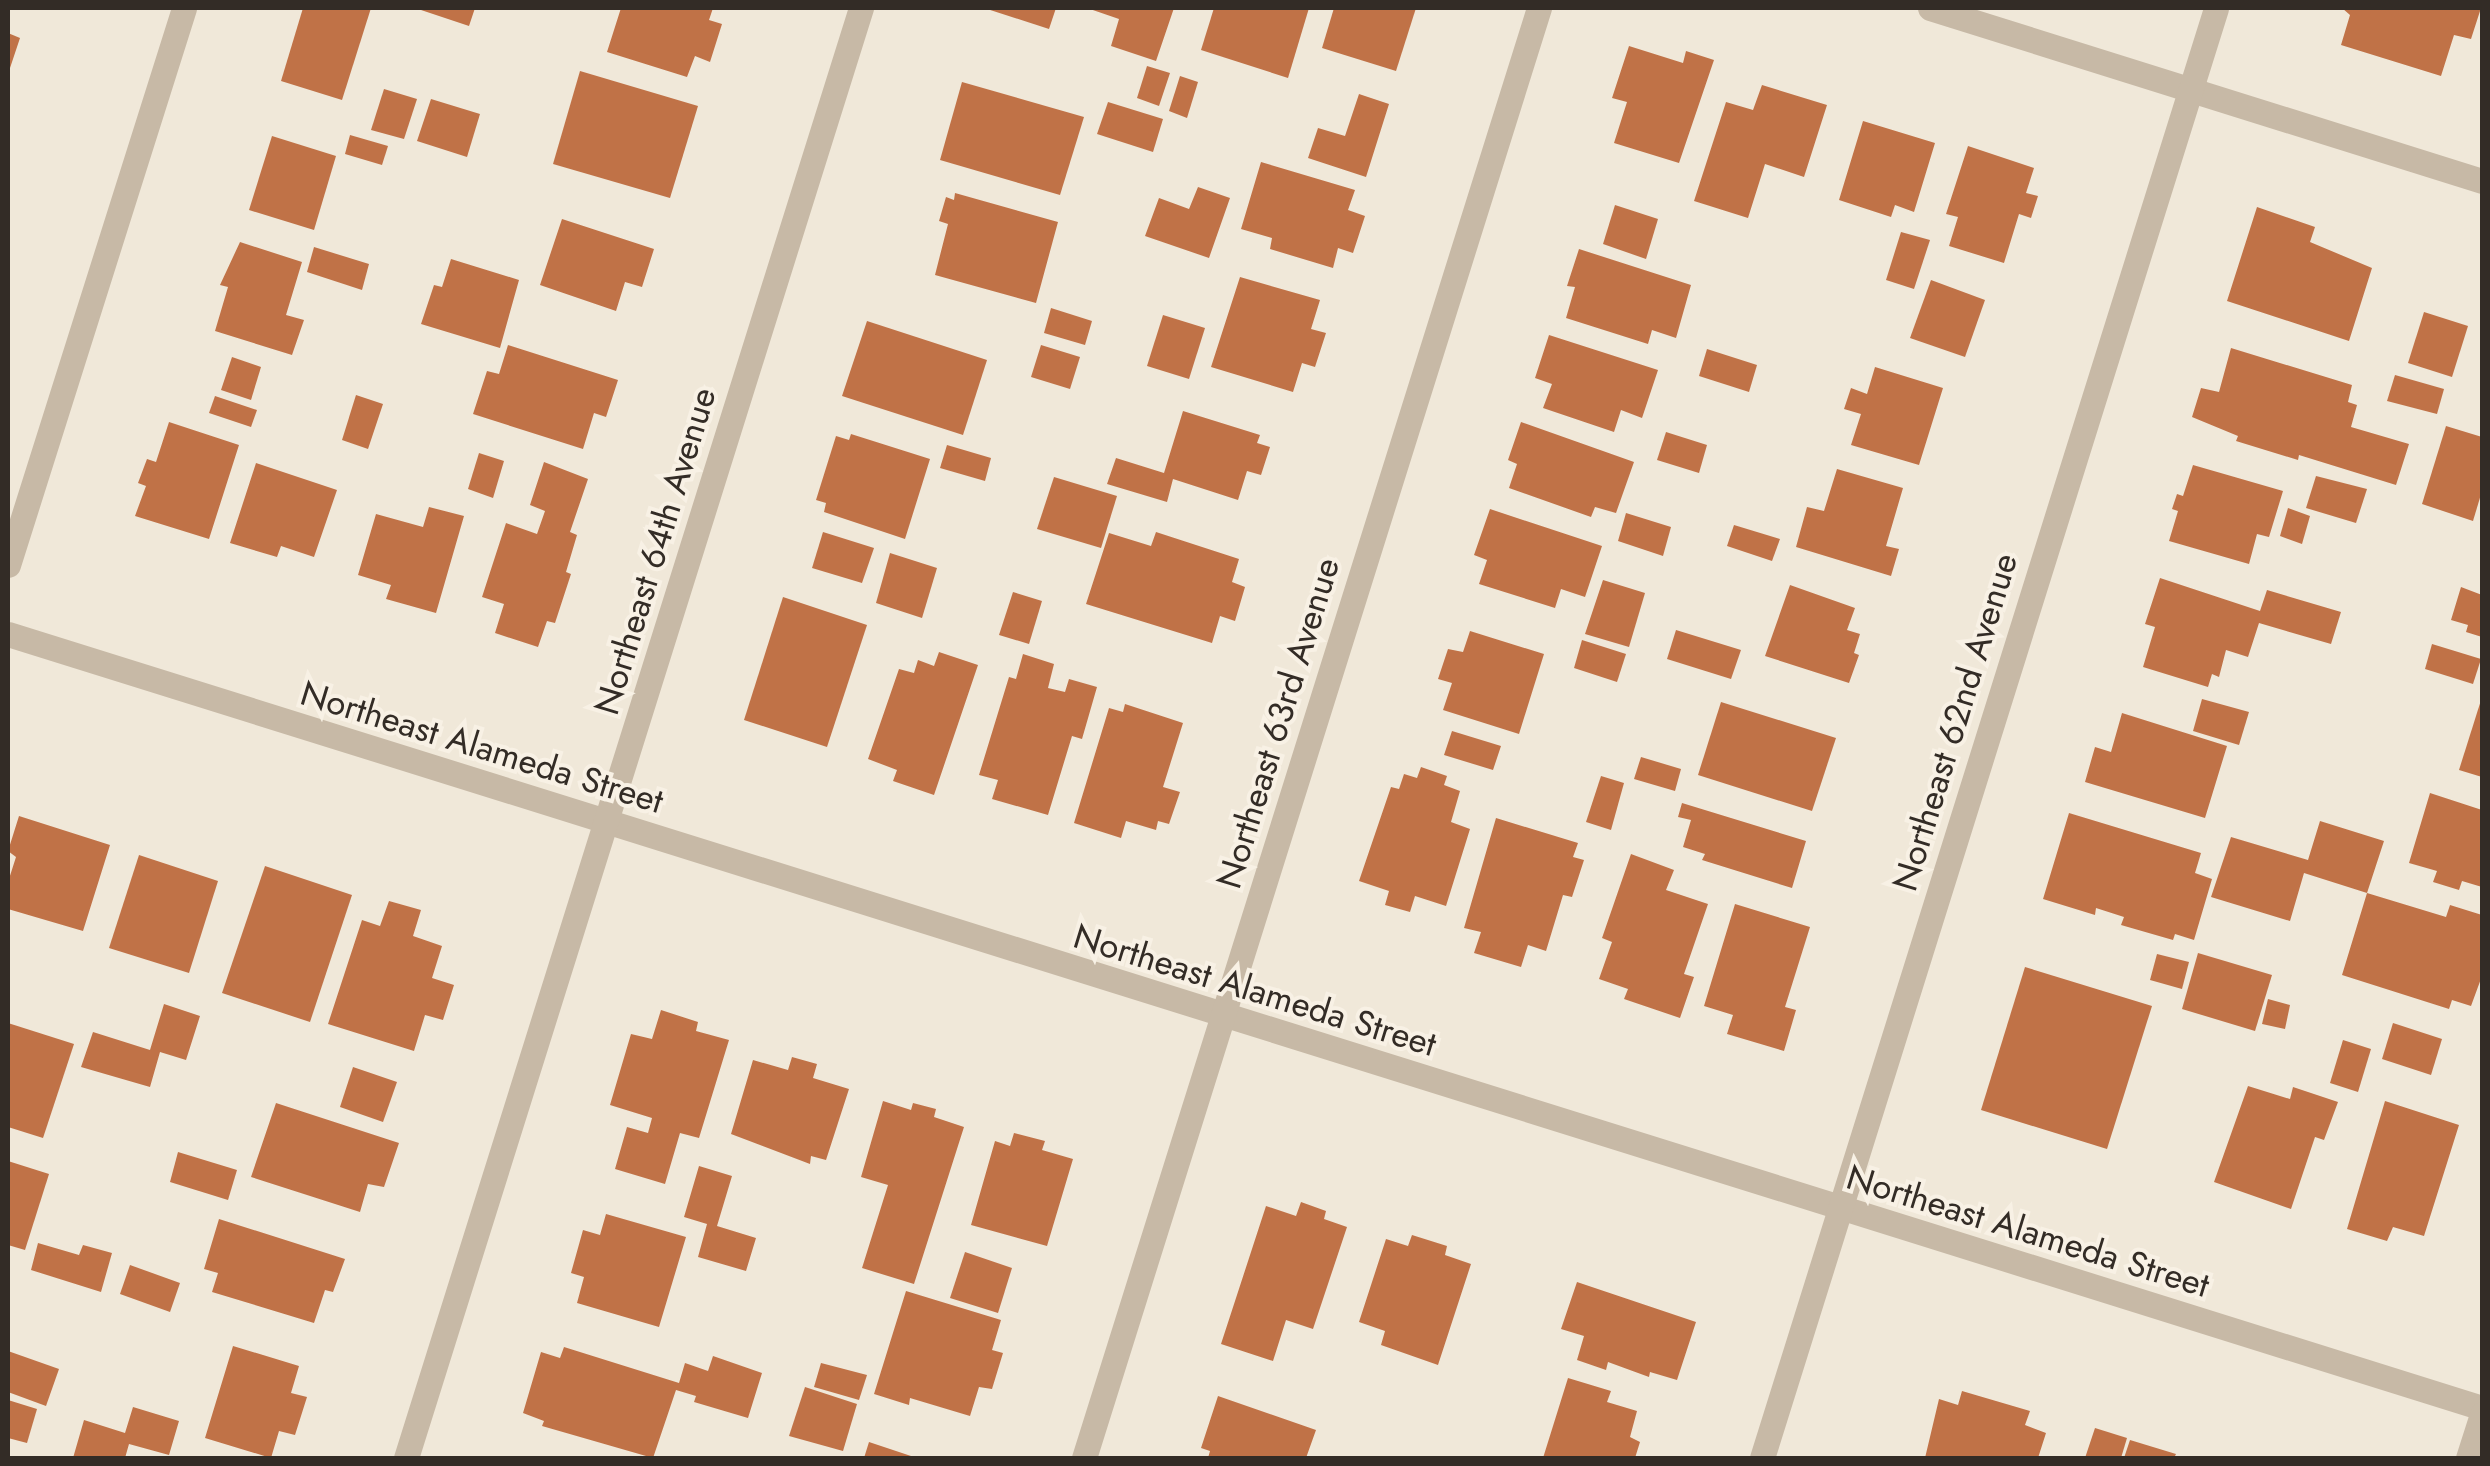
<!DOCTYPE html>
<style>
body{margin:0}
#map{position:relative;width:2490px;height:1466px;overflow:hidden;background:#f0e8d9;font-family:Jost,sans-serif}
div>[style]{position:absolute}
.building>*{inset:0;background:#c07247}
.minor>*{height:25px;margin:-12.5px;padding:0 12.5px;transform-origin:12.5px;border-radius:12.5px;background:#c7b9a6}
span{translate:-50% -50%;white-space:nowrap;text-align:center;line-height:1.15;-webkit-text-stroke:8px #f8f1e5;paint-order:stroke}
.street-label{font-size:35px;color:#332c26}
.frame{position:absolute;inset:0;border:10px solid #332c26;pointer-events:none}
</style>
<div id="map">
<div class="building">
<div style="clip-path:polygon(303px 8px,371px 8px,342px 100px,281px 81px)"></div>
<div style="clip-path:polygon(415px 8px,475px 8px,469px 26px)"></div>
<div style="clip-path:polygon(621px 8px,713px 8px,709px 20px,722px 24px,710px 62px,695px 56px,687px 77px,607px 52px)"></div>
<div style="clip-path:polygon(984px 8px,1056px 8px,1049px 29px)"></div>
<div style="clip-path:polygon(1087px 8px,1174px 8px,1156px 61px,1111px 46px,1119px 19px)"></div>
<div style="clip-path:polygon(1214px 8px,1309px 8px,1288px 78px,1201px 50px)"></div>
<div style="clip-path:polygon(1334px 8px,1416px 8px,1396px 71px,1322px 48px)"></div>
<div style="clip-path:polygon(2342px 8px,2481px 8px,2471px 39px,2454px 35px,2441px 76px,2341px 45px,2350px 15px)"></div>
<div style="clip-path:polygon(8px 33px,20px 38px,8px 74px)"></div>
<div style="clip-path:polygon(1629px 46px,1683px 63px,1686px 51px,1714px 60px,1679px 163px,1614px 143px,1627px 102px,1612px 98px)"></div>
<div style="clip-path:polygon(1147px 66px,1170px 73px,1159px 106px,1137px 98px)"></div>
<div style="clip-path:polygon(580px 71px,698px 106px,670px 198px,553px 164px)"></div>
<div style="clip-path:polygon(1180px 76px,1198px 82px,1187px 118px,1169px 111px)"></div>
<div style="clip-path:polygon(962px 82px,1084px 117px,1060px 195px,940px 160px)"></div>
<div style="clip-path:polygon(1762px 85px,1827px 105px,1804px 177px,1765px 164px,1748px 218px,1694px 201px,1726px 102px,1753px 110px)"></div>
<div style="clip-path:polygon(384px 89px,417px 99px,404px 139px,371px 130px)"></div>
<div style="clip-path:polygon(1359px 94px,1389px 104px,1366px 177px,1308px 158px,1318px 128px,1345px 136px)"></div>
<div style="clip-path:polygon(431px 99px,480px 114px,467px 157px,417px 141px)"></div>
<div style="clip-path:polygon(1108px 102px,1163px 119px,1153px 152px,1097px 134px)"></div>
<div style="clip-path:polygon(1863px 121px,1935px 143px,1914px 212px,1895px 205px,1891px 217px,1839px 200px)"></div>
<div style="clip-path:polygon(350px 135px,388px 146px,382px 165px,345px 154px)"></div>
<div style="clip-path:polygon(272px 136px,336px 156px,314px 230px,249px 210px)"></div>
<div style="clip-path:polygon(1968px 146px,2034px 168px,2026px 193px,2038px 196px,2031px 218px,2019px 214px,2004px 263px,1949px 246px,1958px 217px,1946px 214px)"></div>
<div style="clip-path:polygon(1261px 162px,1355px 190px,1348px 210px,1365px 216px,1353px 253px,1338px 248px,1333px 268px,1270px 249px,1272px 238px,1241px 229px)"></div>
<div style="clip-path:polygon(1198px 187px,1230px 198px,1209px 258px,1145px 236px,1159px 198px,1189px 209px)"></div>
<div style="clip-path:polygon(955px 193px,1058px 222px,1036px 303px,935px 275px,948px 224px,939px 221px,946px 197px,954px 200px)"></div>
<div style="clip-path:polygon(1615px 205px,1658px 219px,1646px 259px,1603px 244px)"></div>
<div style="clip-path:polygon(2257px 207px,2315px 227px,2310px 242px,2372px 268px,2349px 341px,2227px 301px)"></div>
<div style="clip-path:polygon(562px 219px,654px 249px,642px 287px,625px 282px,616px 311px,540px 285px)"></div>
<div style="clip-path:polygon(1901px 232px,1930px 240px,1914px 289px,1886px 280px)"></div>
<div style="clip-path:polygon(240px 242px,302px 262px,286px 315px,304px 320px,292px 355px,215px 331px,228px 287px,220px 285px)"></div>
<div style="clip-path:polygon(314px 247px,369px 264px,362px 290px,307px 272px)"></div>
<div style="clip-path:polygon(1579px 249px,1691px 285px,1676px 338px,1652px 330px,1648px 344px,1566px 318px,1575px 287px,1567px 286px)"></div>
<div style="clip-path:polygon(451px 259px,519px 280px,500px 348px,421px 324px,434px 285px,442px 287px)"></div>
<div style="clip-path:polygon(1240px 277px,1320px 300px,1311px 329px,1326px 333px,1315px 367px,1302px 363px,1293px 392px,1211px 367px)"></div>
<div style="clip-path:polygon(1931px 280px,1985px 300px,1965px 357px,1910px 338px)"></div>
<div style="clip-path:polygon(1051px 308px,1092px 321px,1085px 345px,1044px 333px)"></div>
<div style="clip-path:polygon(2424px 312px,2468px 326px,2452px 377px,2408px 363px)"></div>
<div style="clip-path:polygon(1163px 315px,1205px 328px,1189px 379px,1147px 366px)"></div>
<div style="clip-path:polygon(867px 321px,987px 360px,963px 435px,842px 396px)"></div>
<div style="clip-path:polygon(1549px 335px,1658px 370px,1642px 418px,1621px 410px,1614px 432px,1543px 408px,1552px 384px,1535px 378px)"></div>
<div style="clip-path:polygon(508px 345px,618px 380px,606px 417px,594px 413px,583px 449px,473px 414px,487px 371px,499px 374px)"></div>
<div style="clip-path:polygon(1041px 345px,1080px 357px,1070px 389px,1031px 377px)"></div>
<div style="clip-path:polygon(2231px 348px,2352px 385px,2348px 402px,2357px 405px,2351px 427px,2409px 444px,2396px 485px,2299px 455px,2298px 460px,2236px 441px,2238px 436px,2192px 417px,2201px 388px,2219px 392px)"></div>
<div style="clip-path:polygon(1707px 349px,1757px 365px,1749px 392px,1699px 376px)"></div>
<div style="clip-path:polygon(232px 357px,261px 367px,251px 400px,221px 390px)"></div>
<div style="clip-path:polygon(1875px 367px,1943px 388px,1919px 465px,1851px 445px,1861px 414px,1844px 409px,1851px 388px,1867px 394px)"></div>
<div style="clip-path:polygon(2395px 375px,2444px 389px,2437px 414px,2387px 401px)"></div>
<div style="clip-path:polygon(356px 395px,383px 404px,368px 449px,342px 440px)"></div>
<div style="clip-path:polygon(215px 396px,257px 410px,251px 427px,209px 413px)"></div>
<div style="clip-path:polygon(1183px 411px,1260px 435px,1257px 443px,1270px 447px,1261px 475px,1247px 471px,1238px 500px,1173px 479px,1167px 502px,1107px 484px,1116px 458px,1164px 473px)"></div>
<div style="clip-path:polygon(169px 422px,239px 445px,209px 539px,135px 516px,146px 486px,138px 483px,147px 459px,156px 462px)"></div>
<div style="clip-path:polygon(1521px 422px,1634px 462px,1616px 513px,1595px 507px,1591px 517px,1509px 488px,1517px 464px,1508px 460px)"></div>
<div style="clip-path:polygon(2446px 426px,2482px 437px,2482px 491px,2473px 521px,2422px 504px)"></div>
<div style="clip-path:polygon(1666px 432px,1707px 445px,1699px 473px,1657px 460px)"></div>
<div style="clip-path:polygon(851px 434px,930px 459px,905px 539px,824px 512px,826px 503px,816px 500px,836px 436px,849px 440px)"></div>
<div style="clip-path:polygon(947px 445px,991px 458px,985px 481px,940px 468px)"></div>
<div style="clip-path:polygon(479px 453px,504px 461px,493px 498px,468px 489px)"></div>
<div style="clip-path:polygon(544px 462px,588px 479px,570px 532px,577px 535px,566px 572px,571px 574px,555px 623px,547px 621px,538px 647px,495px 633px,504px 604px,482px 597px,506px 523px,537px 534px,545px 511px,530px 505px)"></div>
<div style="clip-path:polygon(256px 463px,337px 490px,314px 557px,281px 546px,277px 557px,230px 543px)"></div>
<div style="clip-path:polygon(2193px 465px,2283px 491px,2269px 537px,2257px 534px,2249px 564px,2169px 541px,2178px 511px,2172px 509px,2177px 494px,2183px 496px)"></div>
<div style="clip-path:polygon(1837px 469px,1903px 488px,1886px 546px,1899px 549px,1891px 576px,1796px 547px,1807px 507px,1824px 511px)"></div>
<div style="clip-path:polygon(2316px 476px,2367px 489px,2356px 523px,2306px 508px)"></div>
<div style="clip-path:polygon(1054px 477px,1117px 496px,1101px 548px,1037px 529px)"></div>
<div style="clip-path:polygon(429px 507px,464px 516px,436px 613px,386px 599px,391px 585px,358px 575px,376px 514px,423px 527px)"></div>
<div style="clip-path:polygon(2288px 508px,2310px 516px,2302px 544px,2280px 536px)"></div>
<div style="clip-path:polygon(1490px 509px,1602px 546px,1585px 597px,1561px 589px,1555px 608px,1479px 584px,1487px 560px,1474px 555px)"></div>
<div style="clip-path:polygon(1626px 513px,1671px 527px,1663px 556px,1618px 541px)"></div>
<div style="clip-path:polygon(1734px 525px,1780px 539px,1772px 561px,1727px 546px)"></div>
<div style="clip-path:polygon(823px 532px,874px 548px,862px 583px,812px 568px)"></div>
<div style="clip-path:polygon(1156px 532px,1239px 559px,1232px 582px,1245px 587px,1235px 621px,1220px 616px,1212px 643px,1086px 604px,1109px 533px,1151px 546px)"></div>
<div style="clip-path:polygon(890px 553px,937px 568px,922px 618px,876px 603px)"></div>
<div style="clip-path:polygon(2160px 578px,2260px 611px,2267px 590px,2341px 612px,2331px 644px,2259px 623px,2248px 657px,2226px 650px,2219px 677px,2212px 674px,2208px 687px,2143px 667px,2155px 627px,2145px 624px)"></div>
<div style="clip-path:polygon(1603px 580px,1645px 593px,1629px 647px,1585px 634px)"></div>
<div style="clip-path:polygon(1790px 585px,1855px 608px,1847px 630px,1860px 634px,1854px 653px,1859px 655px,1849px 683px,1765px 656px)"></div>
<div style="clip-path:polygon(2461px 587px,2482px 595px,2482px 637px,2466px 632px,2468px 625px,2451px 620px)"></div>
<div style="clip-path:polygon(1013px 592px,1042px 601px,1029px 644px,999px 635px)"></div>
<div style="clip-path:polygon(783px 597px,867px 625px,827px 747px,744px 720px)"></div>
<div style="clip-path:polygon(1676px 630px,1741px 650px,1731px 679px,1667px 659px)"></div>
<div style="clip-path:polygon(1470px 631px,1544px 654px,1519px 734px,1443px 710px,1452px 683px,1438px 679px,1448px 649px,1463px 652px)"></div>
<div style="clip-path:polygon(1582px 640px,1626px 654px,1617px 682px,1574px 668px)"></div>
<div style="clip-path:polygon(2432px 644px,2481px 659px,2473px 684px,2425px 669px)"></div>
<div style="clip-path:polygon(939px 652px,978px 665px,934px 795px,893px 781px,897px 770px,868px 759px,899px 669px,914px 673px,918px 660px,934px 666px)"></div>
<div style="clip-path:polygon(1023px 654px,1054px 664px,1048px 688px,1065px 692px,1069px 679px,1097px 687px,1082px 739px,1072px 736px,1048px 815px,992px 799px,998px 780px,979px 775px,1009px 677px,1016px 679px)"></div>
<div style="clip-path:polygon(2482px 697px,2482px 777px,2459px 770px)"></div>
<div style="clip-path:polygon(2202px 699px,2249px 712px,2239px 745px,2193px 731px)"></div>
<div style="clip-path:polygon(1721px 702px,1836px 738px,1812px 811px,1698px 775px)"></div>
<div style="clip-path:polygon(1125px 704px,1183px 723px,1163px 787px,1180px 792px,1169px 824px,1158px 821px,1156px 830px,1126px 821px,1121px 838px,1074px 823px,1109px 708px,1123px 712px)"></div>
<div style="clip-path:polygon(2122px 713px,2227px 746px,2205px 818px,2085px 782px,2095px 747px,2111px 752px)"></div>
<div style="clip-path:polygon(1452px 731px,1501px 746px,1493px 770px,1444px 755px)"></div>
<div style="clip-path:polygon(1641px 757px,1681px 769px,1675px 791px,1634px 779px)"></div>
<div style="clip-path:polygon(1421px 767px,1447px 776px,1444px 785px,1460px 791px,1451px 822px,1470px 829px,1446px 906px,1415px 896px,1410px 912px,1385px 905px,1389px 891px,1359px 881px,1391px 787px,1399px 789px,1404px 774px,1417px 778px)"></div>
<div style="clip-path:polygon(1601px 776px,1624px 783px,1611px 830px,1586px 822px)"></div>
<div style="clip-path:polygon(2430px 793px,2482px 810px,2482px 887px,2462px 881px,2459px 890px,2433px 882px,2437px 871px,2409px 863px)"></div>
<div style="clip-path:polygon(1682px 803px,1806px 841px,1792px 888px,1702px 860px,1705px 854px,1683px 847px,1691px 820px,1678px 817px)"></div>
<div style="clip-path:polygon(2069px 813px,2201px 853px,2195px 873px,2212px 879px,2194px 940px,2175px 934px,2173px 940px,2121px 925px,2124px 917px,2096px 908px,2095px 915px,2043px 899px)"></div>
<div style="clip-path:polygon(19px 816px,110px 845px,83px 931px,8px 909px,8px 882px,16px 857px,8px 851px)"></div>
<div style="clip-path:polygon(1496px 818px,1578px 843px,1573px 857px,1584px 860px,1572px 897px,1563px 895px,1546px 951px,1528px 945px,1521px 967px,1474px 953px,1481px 932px,1464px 928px)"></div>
<div style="clip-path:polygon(2320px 821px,2384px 841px,2367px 893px,2304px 873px,2290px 921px,2211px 897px,2231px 837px,2308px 860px)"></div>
<div style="clip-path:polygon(1631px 854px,1674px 870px,1666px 890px,1708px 904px,1684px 974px,1694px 977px,1680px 1018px,1624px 999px,1628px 989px,1599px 979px,1612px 942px,1602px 938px)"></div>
<div style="clip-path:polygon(139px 855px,218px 881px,189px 973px,109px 948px)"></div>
<div style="clip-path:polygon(265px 866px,352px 895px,310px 1022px,222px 993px)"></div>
<div style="clip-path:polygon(2367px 893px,2446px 917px,2450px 905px,2482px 915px,2482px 976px,2471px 1006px,2452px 1000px,2449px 1009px,2342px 975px)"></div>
<div style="clip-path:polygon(389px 901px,421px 910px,413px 936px,442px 946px,432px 978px,454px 985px,443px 1020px,425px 1015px,414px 1051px,328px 1024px,362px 920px,380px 926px)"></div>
<div style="clip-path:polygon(1735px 904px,1810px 927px,1785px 1007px,1796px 1010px,1784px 1051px,1727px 1034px,1733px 1015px,1704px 1006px)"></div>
<div style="clip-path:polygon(2198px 953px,2272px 975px,2255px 1031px,2182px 1009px)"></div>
<div style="clip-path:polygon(2157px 954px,2189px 962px,2182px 989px,2150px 980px)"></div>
<div style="clip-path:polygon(2025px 967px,2152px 1006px,2107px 1149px,1981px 1110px)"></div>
<div style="clip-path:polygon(2268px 999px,2290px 1005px,2285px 1029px,2262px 1024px)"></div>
<div style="clip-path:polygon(164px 1004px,200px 1016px,186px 1060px,160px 1052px,150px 1087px,81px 1067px,93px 1032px,150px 1050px)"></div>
<div style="clip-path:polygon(661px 1010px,698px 1022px,696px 1031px,729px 1040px,699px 1138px,680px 1133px,665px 1184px,615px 1169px,627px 1127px,648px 1133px,652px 1118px,610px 1105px,631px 1034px,652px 1039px)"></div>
<div style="clip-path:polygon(8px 1023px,74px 1044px,43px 1138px,8px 1127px)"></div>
<div style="clip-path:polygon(2393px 1023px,2442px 1039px,2431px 1075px,2382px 1059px)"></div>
<div style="clip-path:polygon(2343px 1040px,2371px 1049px,2358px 1092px,2330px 1083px)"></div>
<div style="clip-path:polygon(792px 1057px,817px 1064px,813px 1078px,849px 1089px,826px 1160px,811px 1156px,810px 1164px,731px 1134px,753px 1060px,788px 1070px)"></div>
<div style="clip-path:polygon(353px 1067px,397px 1082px,383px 1122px,340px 1107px)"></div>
<div style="clip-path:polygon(2248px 1086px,2290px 1099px,2293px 1087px,2338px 1102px,2324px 1140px,2315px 1137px,2291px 1209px,2214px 1182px)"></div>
<div style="clip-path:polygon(883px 1101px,911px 1110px,913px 1103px,936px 1109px,934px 1117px,964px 1127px,914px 1284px,862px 1268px,888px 1185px,861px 1177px)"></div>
<div style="clip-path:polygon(2385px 1101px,2459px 1125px,2424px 1236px,2393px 1227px,2387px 1241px,2347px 1229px)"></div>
<div style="clip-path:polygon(276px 1103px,399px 1143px,384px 1187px,368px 1184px,360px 1212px,251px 1177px)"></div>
<div style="clip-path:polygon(1014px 1133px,1045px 1141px,1042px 1150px,1073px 1159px,1047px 1246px,971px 1225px,995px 1141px,1010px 1146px)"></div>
<div style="clip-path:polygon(178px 1152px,237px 1170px,228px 1200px,170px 1182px)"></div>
<div style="clip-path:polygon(8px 1161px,49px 1174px,25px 1250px,8px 1245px)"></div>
<div style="clip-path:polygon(699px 1166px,732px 1176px,717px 1226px,756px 1238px,746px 1271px,698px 1257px,707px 1224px,684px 1217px)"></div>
<div style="clip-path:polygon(1301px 1202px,1326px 1211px,1324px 1219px,1347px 1227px,1313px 1329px,1286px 1320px,1273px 1361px,1221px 1344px,1266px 1206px,1296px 1216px)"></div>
<div style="clip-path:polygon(606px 1214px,686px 1237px,659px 1327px,577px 1303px,584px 1277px,571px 1273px,583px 1230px,600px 1235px)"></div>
<div style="clip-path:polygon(219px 1219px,345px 1259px,333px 1292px,325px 1290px,314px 1323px,212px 1292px,218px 1273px,204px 1269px)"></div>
<div style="clip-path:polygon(1412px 1235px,1447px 1246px,1445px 1255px,1471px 1264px,1438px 1365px,1381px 1345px,1385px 1331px,1359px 1322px,1386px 1239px,1408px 1246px)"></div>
<div style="clip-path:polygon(38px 1243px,79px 1255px,83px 1245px,112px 1253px,101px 1292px,31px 1270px)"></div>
<div style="clip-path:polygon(965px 1252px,1012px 1268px,998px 1313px,950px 1298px)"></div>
<div style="clip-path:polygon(130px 1265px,180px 1283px,170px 1312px,120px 1294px)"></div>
<div style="clip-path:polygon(1577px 1282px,1696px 1322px,1677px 1380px,1650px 1372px,1649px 1377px,1608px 1362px,1606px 1370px,1577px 1360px,1584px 1336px,1561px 1329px)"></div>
<div style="clip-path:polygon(906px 1291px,1001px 1320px,992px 1350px,1003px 1353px,992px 1389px,979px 1387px,970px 1416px,910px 1398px,909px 1405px,874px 1394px)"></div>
<div style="clip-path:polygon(233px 1346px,299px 1366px,291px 1393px,307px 1397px,295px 1435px,279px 1431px,271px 1458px,205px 1438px)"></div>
<div style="clip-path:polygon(564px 1347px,679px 1383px,685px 1363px,708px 1371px,713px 1356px,762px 1373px,748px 1418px,694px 1402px,696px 1396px,676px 1390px,653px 1458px,542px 1426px,544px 1421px,523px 1413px,541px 1352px,560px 1358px)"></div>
<div style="clip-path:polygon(8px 1351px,59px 1369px,46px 1406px,8px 1392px)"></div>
<div style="clip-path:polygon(821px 1363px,867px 1375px,859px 1400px,814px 1387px)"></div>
<div style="clip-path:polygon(1568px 1378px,1611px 1391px,1607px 1402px,1637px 1411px,1630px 1437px,1640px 1442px,1635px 1458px,1543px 1458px)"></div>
<div style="clip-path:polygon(805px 1387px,857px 1404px,843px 1451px,789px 1436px)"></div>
<div style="clip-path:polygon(1962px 1391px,2030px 1411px,2025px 1425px,2046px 1433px,2038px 1458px,1925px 1458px,1939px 1399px,1958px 1405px)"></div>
<div style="clip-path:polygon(1218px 1396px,1316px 1430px,1306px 1458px,1208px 1458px,1210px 1451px,1201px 1448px)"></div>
<div style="clip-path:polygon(8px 1400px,37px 1409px,27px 1443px,8px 1438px)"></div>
<div style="clip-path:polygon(133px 1407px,179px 1421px,169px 1455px,129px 1444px,125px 1458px,73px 1458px,84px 1420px,125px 1433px)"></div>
<div style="clip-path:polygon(2095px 1428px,2127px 1438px,2121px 1458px,2085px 1458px)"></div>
<div style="clip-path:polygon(2130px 1440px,2176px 1454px,2174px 1458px,2124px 1458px)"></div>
<div style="clip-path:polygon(869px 1442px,917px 1458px,864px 1458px)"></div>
</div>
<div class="minor">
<div style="left:1930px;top:8px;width:578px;rotate:17.4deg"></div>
<div style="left:8px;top:565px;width:584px;rotate:-72.46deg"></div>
<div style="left:8px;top:634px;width:2592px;rotate:17.37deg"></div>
<div style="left:406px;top:1458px;width:1520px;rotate:-72.58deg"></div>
<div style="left:1084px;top:1458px;width:1520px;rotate:-72.58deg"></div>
<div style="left:1762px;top:1458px;width:1519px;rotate:-72.61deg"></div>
<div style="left:2468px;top:1458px;width:46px;rotate:-72.3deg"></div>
</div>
<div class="street-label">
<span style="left:655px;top:551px;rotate:-73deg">Northeast 64th Avenue</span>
<span style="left:1955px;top:722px;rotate:-73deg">Northeast 62nd Avenue</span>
<span style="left:1278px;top:723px;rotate:-73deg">Northeast 63rd Avenue</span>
<span style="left:482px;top:747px;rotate:17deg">Northeast Alameda Street</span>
<span style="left:1255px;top:990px;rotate:17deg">Northeast Alameda Street</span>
<span style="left:2028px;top:1231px;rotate:17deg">Northeast Alameda Street</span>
</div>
<div class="frame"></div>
</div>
